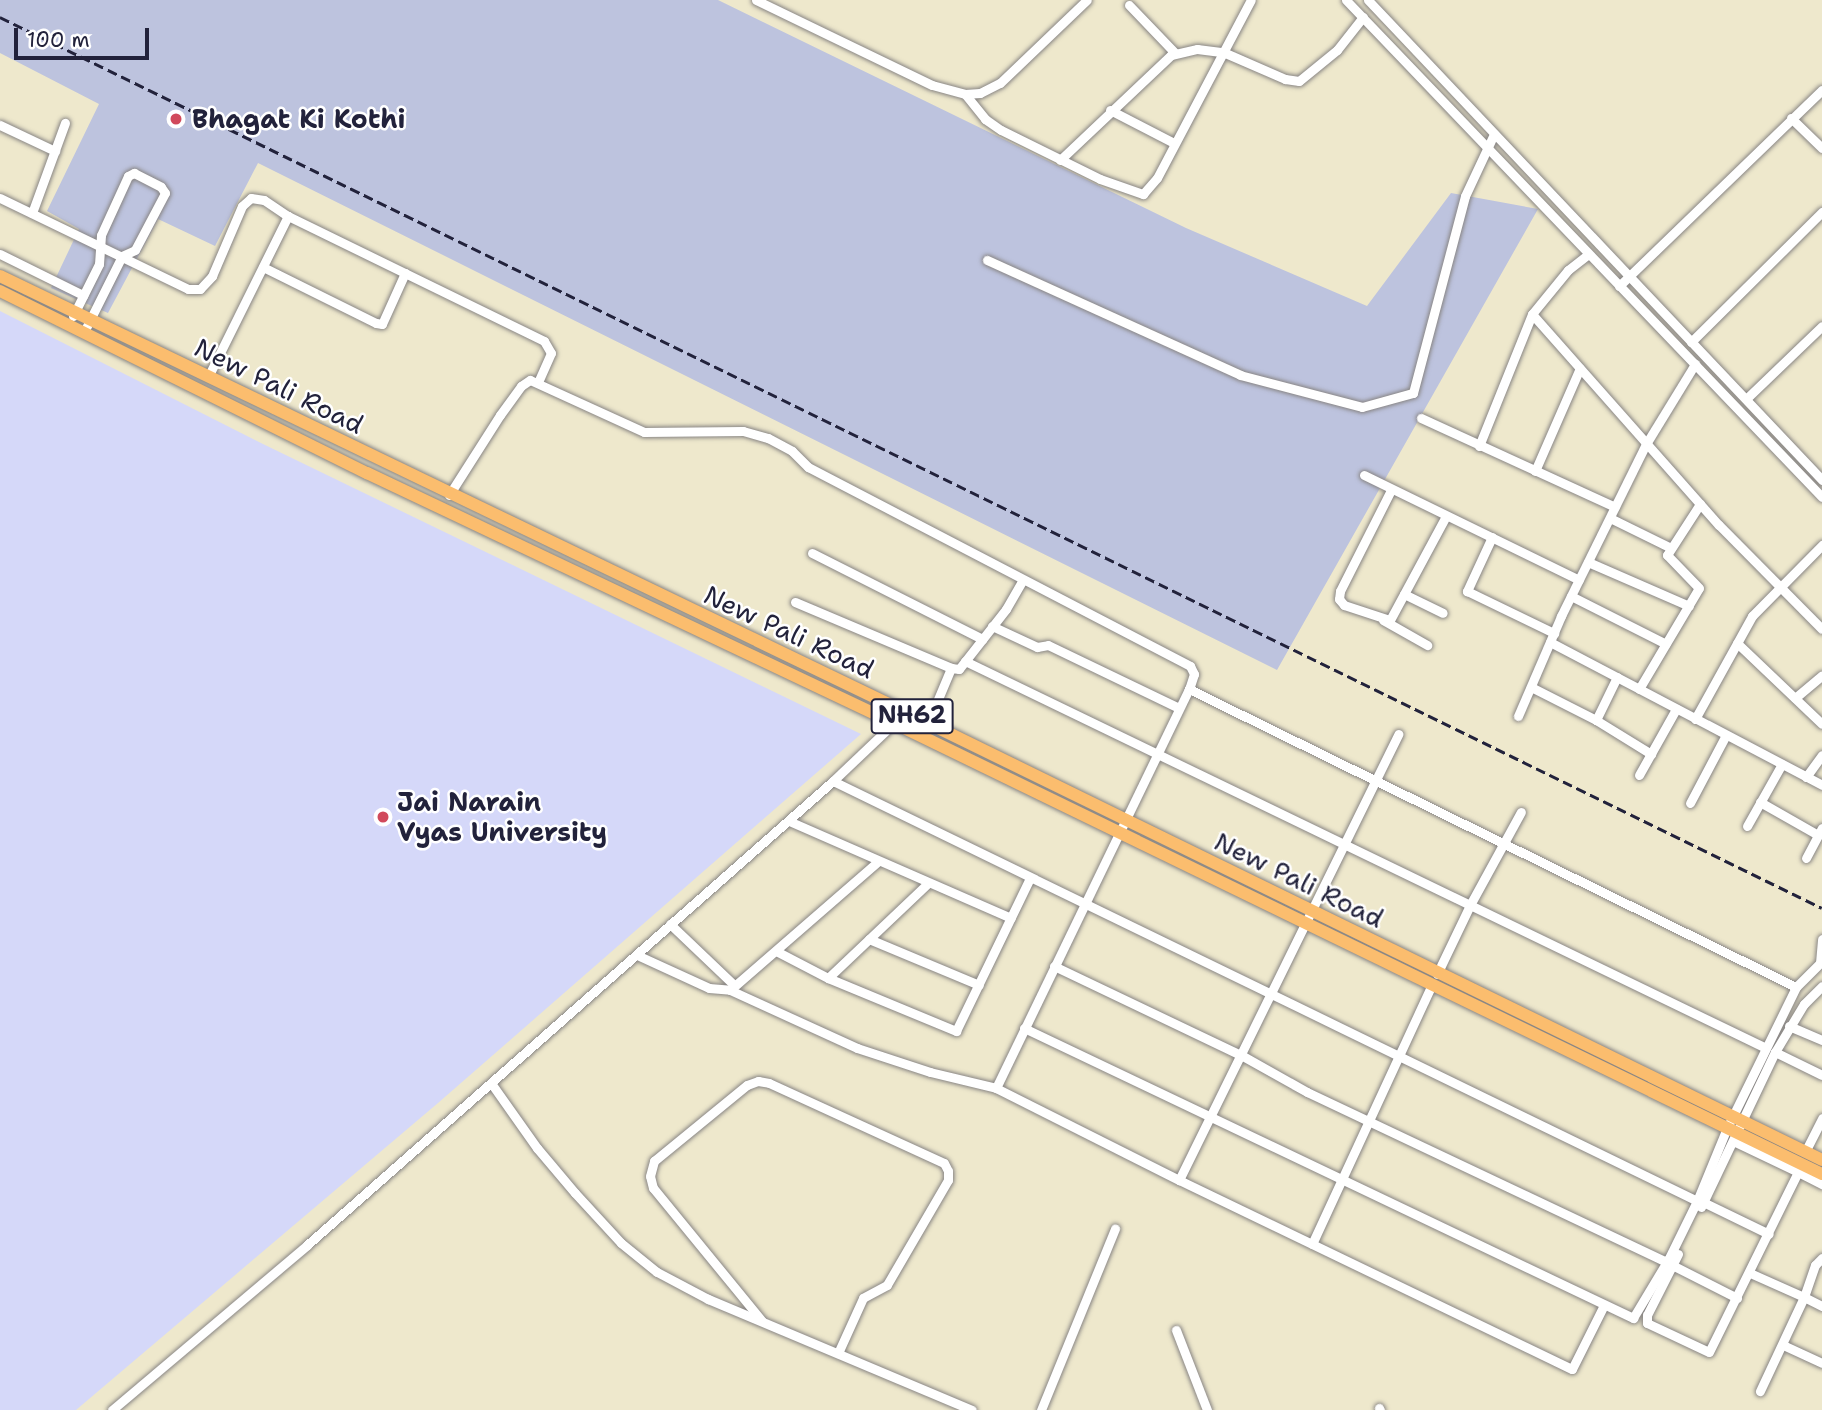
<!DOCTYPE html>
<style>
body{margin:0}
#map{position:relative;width:1822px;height:1410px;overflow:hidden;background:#eee8cc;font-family:"Shantell Sans",sans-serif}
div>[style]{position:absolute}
.built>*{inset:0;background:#d5d8f9}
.industrial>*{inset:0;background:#bdc3de}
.roads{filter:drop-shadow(0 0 2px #888584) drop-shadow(0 0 2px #888584)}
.minor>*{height:9px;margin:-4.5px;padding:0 4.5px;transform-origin:4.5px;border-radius:4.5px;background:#fff}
.highway>*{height:12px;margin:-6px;padding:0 6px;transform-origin:6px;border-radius:6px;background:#fbbd6e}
.rail>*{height:2.5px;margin-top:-1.25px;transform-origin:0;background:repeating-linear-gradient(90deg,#22223b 0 10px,transparent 0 15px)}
.dots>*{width:19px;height:19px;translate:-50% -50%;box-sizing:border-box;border:4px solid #fff;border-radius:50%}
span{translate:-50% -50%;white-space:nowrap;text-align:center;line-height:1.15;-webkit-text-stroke:5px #fff;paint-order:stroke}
.shield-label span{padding:2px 5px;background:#fff;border:2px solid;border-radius:5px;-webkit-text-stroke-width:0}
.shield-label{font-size:24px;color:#22223b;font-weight:700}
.poi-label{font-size:26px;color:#22223b;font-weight:700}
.left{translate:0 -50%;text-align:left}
.street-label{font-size:26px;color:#22223b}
.scale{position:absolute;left:14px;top:28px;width:135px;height:32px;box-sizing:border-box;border:4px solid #22223b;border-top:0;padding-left:9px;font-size:21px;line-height:24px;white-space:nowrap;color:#22223b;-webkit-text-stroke:5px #fff;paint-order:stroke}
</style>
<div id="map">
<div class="built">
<div style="clip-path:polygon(0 311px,263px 444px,861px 734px,438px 1103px,76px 1410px,0 1410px)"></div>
</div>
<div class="industrial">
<div style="clip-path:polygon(0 0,718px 0,1186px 228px,1367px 306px,1451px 193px,1538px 209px,1277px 670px,258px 163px,215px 246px,158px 219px,108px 313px,51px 288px,79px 229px,47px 211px,99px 104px,0 53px)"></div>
</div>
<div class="roads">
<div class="minor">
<div style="left:756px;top:0;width:195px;rotate:25.8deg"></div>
<div style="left:932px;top:85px;width:34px;rotate:15deg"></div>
<div style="left:965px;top:94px;width:15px;rotate:-4deg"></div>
<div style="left:980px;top:93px;width:22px;rotate:-27deg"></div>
<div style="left:1000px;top:83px;width:120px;rotate:-43.7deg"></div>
<div style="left:1346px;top:0;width:688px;rotate:46.24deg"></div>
<div style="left:1368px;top:0;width:661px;rotate:46.59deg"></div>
<div style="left:1129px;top:5px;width:66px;rotate:46.2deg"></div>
<div style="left:965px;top:94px;width:32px;rotate:51deg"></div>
<div style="left:985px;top:119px;width:19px;rotate:35deg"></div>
<div style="left:1001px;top:130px;width:110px;rotate:26.3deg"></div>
<div style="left:1100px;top:179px;width:46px;rotate:19.2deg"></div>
<div style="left:1143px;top:194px;width:21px;rotate:-49deg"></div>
<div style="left:1157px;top:178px;width:201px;rotate:-62.2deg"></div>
<div style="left:1110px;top:110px;width:72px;rotate:27.3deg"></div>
<div style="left:1791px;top:118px;width:43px;rotate:44.1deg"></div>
<div style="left:0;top:125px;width:61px;rotate:25.3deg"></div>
<div style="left:1060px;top:160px;width:153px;rotate:-43.4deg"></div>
<div style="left:1171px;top:55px;width:27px;rotate:-13deg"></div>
<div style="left:1197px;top:49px;width:26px;rotate:7deg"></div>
<div style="left:1223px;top:52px;width:68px;rotate:23.5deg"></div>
<div style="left:1285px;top:79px;width:14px;rotate:8deg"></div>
<div style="left:1299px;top:81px;width:49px;rotate:-39.2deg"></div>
<div style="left:1337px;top:50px;width:42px;rotate:-51.8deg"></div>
<div style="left:0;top:198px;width:209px;rotate:25.8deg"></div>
<div style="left:188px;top:289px;width:12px"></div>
<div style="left:200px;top:289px;width:18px;rotate:-47deg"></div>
<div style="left:212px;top:276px;width:76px;rotate:-66.8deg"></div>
<div style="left:242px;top:206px;width:12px;rotate:-42deg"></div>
<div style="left:251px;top:198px;width:13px;rotate:9deg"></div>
<div style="left:264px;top:200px;width:29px;rotate:34deg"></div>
<div style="left:288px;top:216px;width:285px;rotate:26deg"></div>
<div style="left:544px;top:341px;width:14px;rotate:60deg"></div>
<div style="left:551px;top:353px;width:32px;rotate:114deg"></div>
<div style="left:32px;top:213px;width:96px;rotate:-69.9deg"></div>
<div style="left:0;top:254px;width:93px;rotate:26.3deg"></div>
<div style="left:987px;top:260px;width:278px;rotate:24.4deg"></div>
<div style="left:1240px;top:375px;width:126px;rotate:14.7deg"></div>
<div style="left:1362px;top:407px;width:53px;rotate:-15.4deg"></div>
<div style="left:1413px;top:393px;width:204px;rotate:-75.2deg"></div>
<div style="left:1465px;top:196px;width:68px;rotate:-64.9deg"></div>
<div style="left:263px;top:267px;width:126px;rotate:26.4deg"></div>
<div style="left:376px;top:323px;width:6px;rotate:9deg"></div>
<div style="left:382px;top:324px;width:56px;rotate:-65.7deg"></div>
<div style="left:1619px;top:286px;width:282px;rotate:-44deg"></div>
<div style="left:1532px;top:314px;width:282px;rotate:48.5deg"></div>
<div style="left:1719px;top:525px;width:146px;rotate:45.3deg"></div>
<div style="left:73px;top:316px;width:58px;rotate:-63.4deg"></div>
<div style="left:99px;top:264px;width:29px;rotate:-86deg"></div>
<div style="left:101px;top:235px;width:65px;rotate:-65.4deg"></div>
<div style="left:128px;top:176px;width:7px;rotate:-27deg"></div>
<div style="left:134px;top:173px;width:30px;rotate:27deg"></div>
<div style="left:161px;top:187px;width:7px;rotate:56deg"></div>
<div style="left:165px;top:193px;width:64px;rotate:117.8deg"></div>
<div style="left:135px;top:250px;width:14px;rotate:155deg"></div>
<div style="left:122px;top:256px;width:85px;rotate:116.6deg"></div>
<div style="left:1691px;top:342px;width:185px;rotate:-44.8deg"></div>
<div style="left:208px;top:377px;width:180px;rotate:-63.6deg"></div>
<div style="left:1746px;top:399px;width:105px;rotate:-43.8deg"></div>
<div style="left:1421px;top:418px;width:213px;rotate:24.6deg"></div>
<div style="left:1479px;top:446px;width:142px;rotate:-68.1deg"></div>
<div style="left:1532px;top:314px;width:57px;rotate:-50.7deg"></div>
<div style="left:1568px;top:270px;width:24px;rotate:-38deg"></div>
<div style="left:1535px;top:471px;width:112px;rotate:-66.4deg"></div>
<div style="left:1364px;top:475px;width:239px;rotate:26deg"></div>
<div style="left:1391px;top:490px;width:113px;rotate:116.8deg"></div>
<div style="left:1340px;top:591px;width:8px;rotate:97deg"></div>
<div style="left:1339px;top:599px;width:8px;rotate:50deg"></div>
<div style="left:1344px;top:605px;width:48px;rotate:18.1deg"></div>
<div style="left:1390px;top:620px;width:118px;rotate:-61.7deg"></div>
<div style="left:449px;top:495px;width:95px;rotate:-57.5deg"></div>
<div style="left:500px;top:415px;width:36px;rotate:-54deg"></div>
<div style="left:521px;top:386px;width:11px;rotate:-34deg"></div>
<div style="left:530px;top:380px;width:125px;rotate:24.5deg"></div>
<div style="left:644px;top:432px;width:99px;rotate:-0.6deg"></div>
<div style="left:743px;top:431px;width:26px;rotate:16deg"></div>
<div style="left:768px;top:438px;width:27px;rotate:28deg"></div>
<div style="left:792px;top:451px;width:23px;rotate:45deg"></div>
<div style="left:808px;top:467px;width:431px;rotate:27.5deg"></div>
<div style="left:1190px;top:666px;width:9px;rotate:63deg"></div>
<div style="left:1194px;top:674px;width:16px;rotate:108deg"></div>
<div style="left:1610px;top:518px;width:68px;rotate:26.2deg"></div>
<div style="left:1492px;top:537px;width:60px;rotate:114.8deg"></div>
<div style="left:1467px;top:591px;width:97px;rotate:25.8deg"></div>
<div style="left:812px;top:553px;width:191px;rotate:26.8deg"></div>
<div style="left:1588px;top:562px;width:110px;rotate:23.5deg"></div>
<div style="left:1404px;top:594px;width:43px;rotate:26deg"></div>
<div style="left:1571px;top:596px;width:106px;rotate:26.8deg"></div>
<div style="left:795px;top:602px;width:169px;rotate:22.9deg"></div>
<div style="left:1383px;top:620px;width:51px;rotate:29.6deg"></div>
<div style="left:992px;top:626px;width:50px;rotate:25deg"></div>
<div style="left:1037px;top:647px;width:11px;rotate:-10deg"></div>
<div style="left:1048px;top:645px;width:145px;rotate:25.7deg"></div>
<div style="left:1550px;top:642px;width:307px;rotate:27.7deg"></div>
<div style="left:1737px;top:643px;width:117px;rotate:43.6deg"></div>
<div style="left:965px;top:661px;width:887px;rotate:25.79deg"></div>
<div style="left:1617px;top:677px;width:48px;rotate:116deg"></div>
<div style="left:1596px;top:720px;width:65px;rotate:31.7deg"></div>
<div style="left:1531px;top:687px;width:73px;rotate:26.9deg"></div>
<div style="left:1639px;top:689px;width:117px;rotate:-59.3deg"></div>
<div style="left:1699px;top:588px;width:46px;rotate:-134.1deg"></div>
<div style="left:1667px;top:555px;width:61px;rotate:-57.1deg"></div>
<div style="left:1795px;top:698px;width:35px;rotate:-40deg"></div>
<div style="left:1518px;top:716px;width:109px;rotate:-66.7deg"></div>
<div style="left:1561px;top:616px;width:192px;rotate:-63.7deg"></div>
<div style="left:1646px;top:444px;width:94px;rotate:-58.5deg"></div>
<div style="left:1695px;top:719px;width:118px;rotate:-61deg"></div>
<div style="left:1752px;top:616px;width:100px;rotate:-45.4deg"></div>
<div style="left:928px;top:723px;width:60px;rotate:-67.3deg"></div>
<div style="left:951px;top:668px;width:8px;rotate:7deg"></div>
<div style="left:959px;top:669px;width:76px;rotate:-51.9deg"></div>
<div style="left:1006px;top:609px;width:32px;rotate:-60deg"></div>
<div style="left:1639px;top:775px;width:76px;rotate:-60.7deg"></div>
<div style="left:1806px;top:777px;width:27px;rotate:-54deg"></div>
<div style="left:833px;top:781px;width:961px;rotate:25.92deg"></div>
<div style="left:1760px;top:802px;width:67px;rotate:29.6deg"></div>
<div style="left:1690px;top:803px;width:77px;rotate:-62.1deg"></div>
<div style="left:789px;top:821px;width:242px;rotate:23.6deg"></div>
<div style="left:1747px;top:826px;width:71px;rotate:-60.6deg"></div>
<div style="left:1806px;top:858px;width:34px;rotate:-62deg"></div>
<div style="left:670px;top:924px;width:88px;rotate:43.6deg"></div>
<div style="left:869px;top:939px;width:119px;rotate:22.7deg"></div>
<div style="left:776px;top:951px;width:59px;rotate:27.4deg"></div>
<div style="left:828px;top:978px;width:139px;rotate:22.5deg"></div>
<div style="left:956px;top:1031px;width:170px;rotate:-64.2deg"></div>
<div style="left:637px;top:955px;width:79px;rotate:24.6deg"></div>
<div style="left:709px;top:988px;width:21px;rotate:5deg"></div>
<div style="left:730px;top:990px;width:140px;rotate:24.5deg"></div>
<div style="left:857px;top:1048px;width:77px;rotate:18.2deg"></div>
<div style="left:930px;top:1072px;width:68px;rotate:13.6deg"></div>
<div style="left:996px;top:1088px;width:205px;rotate:26.7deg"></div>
<div style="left:1179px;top:1180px;width:436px;rotate:25.7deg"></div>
<div style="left:1572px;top:1369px;width:69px;rotate:-63.4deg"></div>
<div style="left:1054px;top:966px;width:207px;rotate:25.5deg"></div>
<div style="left:1241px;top:1055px;width:76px;rotate:29.3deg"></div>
<div style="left:1307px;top:1092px;width:398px;rotate:25.3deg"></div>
<div style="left:1437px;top:974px;width:76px;rotate:-64.4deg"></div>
<div style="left:1470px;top:905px;width:106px;rotate:-61.3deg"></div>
<div style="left:828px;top:978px;width:138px;rotate:-43.5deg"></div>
<div style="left:730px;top:990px;width:195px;rotate:-41deg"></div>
<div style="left:1789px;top:1026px;width:36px;rotate:23deg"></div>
<div style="left:1024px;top:1028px;width:675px;rotate:25.46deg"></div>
<div style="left:1633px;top:1318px;width:70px;rotate:-59deg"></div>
<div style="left:1669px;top:1258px;width:64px;rotate:-63.8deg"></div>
<div style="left:1697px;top:1201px;width:79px;rotate:-67.7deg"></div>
<div style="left:1727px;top:1128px;width:157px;rotate:-63.9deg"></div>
<div style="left:1796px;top:987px;width:34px;rotate:-45deg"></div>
<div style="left:1820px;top:963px;width:24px;rotate:-85deg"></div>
<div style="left:1775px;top:1052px;width:52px;rotate:26.1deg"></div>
<div style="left:491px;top:1083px;width:80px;rotate:54.7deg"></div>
<div style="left:537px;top:1148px;width:59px;rotate:49.8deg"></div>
<div style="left:575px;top:1193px;width:68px;rotate:47.4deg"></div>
<div style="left:621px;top:1243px;width:46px;rotate:38.9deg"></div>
<div style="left:657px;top:1272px;width:58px;rotate:27.9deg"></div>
<div style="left:708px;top:1299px;width:286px;rotate:22.8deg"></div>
<div style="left:996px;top:1088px;width:443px;rotate:-64.2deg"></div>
<div style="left:1189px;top:689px;width:676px;rotate:26.15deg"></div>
<div style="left:1805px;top:1152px;width:38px;rotate:-63deg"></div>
<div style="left:1798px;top:1172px;width:27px;rotate:27deg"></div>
<div style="left:1179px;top:1180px;width:497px;rotate:-63.8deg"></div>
<div style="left:1703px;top:1202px;width:73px;rotate:25.9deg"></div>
<div style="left:1701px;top:1207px;width:172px;rotate:-64.5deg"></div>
<div style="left:1775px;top:1052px;width:56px;rotate:-58.9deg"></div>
<div style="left:1804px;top:1004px;width:25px;rotate:-45deg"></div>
<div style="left:1312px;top:1244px;width:286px;rotate:-65.2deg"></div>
<div style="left:1678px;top:1254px;width:68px;rotate:116.9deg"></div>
<div style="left:1647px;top:1315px;width:8px;rotate:90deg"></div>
<div style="left:1647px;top:1323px;width:68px;rotate:25.1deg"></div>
<div style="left:1709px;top:1352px;width:201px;rotate:-63.7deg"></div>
<div style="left:1798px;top:1172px;width:72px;rotate:-154.5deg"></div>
<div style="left:1822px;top:1258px;width:10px;rotate:135deg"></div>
<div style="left:1815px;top:1265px;width:34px;rotate:109deg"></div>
<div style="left:1804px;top:1297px;width:20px;rotate:27deg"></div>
<div style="left:1672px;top:1265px;width:73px;rotate:26.9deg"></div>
<div style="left:1750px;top:1273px;width:59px;rotate:24deg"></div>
<div style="left:1804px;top:1297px;width:104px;rotate:115.1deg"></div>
<div style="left:762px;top:1321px;width:172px;rotate:-129.3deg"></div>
<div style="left:653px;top:1188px;width:12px;rotate:-104deg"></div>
<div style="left:650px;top:1176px;width:16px;rotate:-75deg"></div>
<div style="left:654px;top:1161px;width:120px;rotate:-39.3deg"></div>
<div style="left:747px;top:1085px;width:12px;rotate:-20deg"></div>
<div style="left:758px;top:1081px;width:11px;rotate:10deg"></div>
<div style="left:769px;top:1083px;width:192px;rotate:24.6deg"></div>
<div style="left:944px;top:1163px;width:9px;rotate:63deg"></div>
<div style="left:948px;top:1171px;width:9px;rotate:90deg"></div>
<div style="left:948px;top:1180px;width:121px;rotate:120.2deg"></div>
<div style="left:887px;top:1285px;width:27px;rotate:152deg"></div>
<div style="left:863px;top:1298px;width:60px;rotate:114.4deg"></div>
<div style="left:1176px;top:1330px;width:86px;rotate:68.8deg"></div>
<div style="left:1783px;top:1345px;width:43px;rotate:24.8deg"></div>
<div style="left:1379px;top:1408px;width:2px;rotate:63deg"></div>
<div style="left:112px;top:1410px;width:255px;rotate:-40.2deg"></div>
<div style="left:307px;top:1245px;width:701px;rotate:-41.42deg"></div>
<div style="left:833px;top:781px;width:84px;rotate:-43.6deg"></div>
<div style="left:1041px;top:1410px;width:196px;rotate:-67.8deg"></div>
</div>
<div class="highway">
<div style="left:0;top:276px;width:1030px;rotate:25.72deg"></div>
<div style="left:928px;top:723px;width:995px;rotate:26.05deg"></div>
<div style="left:0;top:291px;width:410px;rotate:26.4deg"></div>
<div style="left:367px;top:473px;width:583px;rotate:25.38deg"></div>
<div style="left:894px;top:723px;width:1032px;rotate:25.92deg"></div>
</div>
</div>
<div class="rail">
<div style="left:0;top:17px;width:2028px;rotate:26.06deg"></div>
</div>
<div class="dots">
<div style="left:176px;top:119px;background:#d1495b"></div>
<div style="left:383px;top:817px;background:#d1495b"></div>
</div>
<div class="shield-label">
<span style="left:912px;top:716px">NH62</span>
</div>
<div class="poi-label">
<span class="left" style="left:192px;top:119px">Bhagat Ki Kothi</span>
<span class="left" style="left:397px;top:817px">Jai Narain<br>Vyas University</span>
</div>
<div class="street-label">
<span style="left:279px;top:386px;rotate:26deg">New Pali Road</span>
<span style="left:789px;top:632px;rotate:25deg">New Pali Road</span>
<span style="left:1299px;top:880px;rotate:26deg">New Pali Road</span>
</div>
<div class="scale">100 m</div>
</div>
